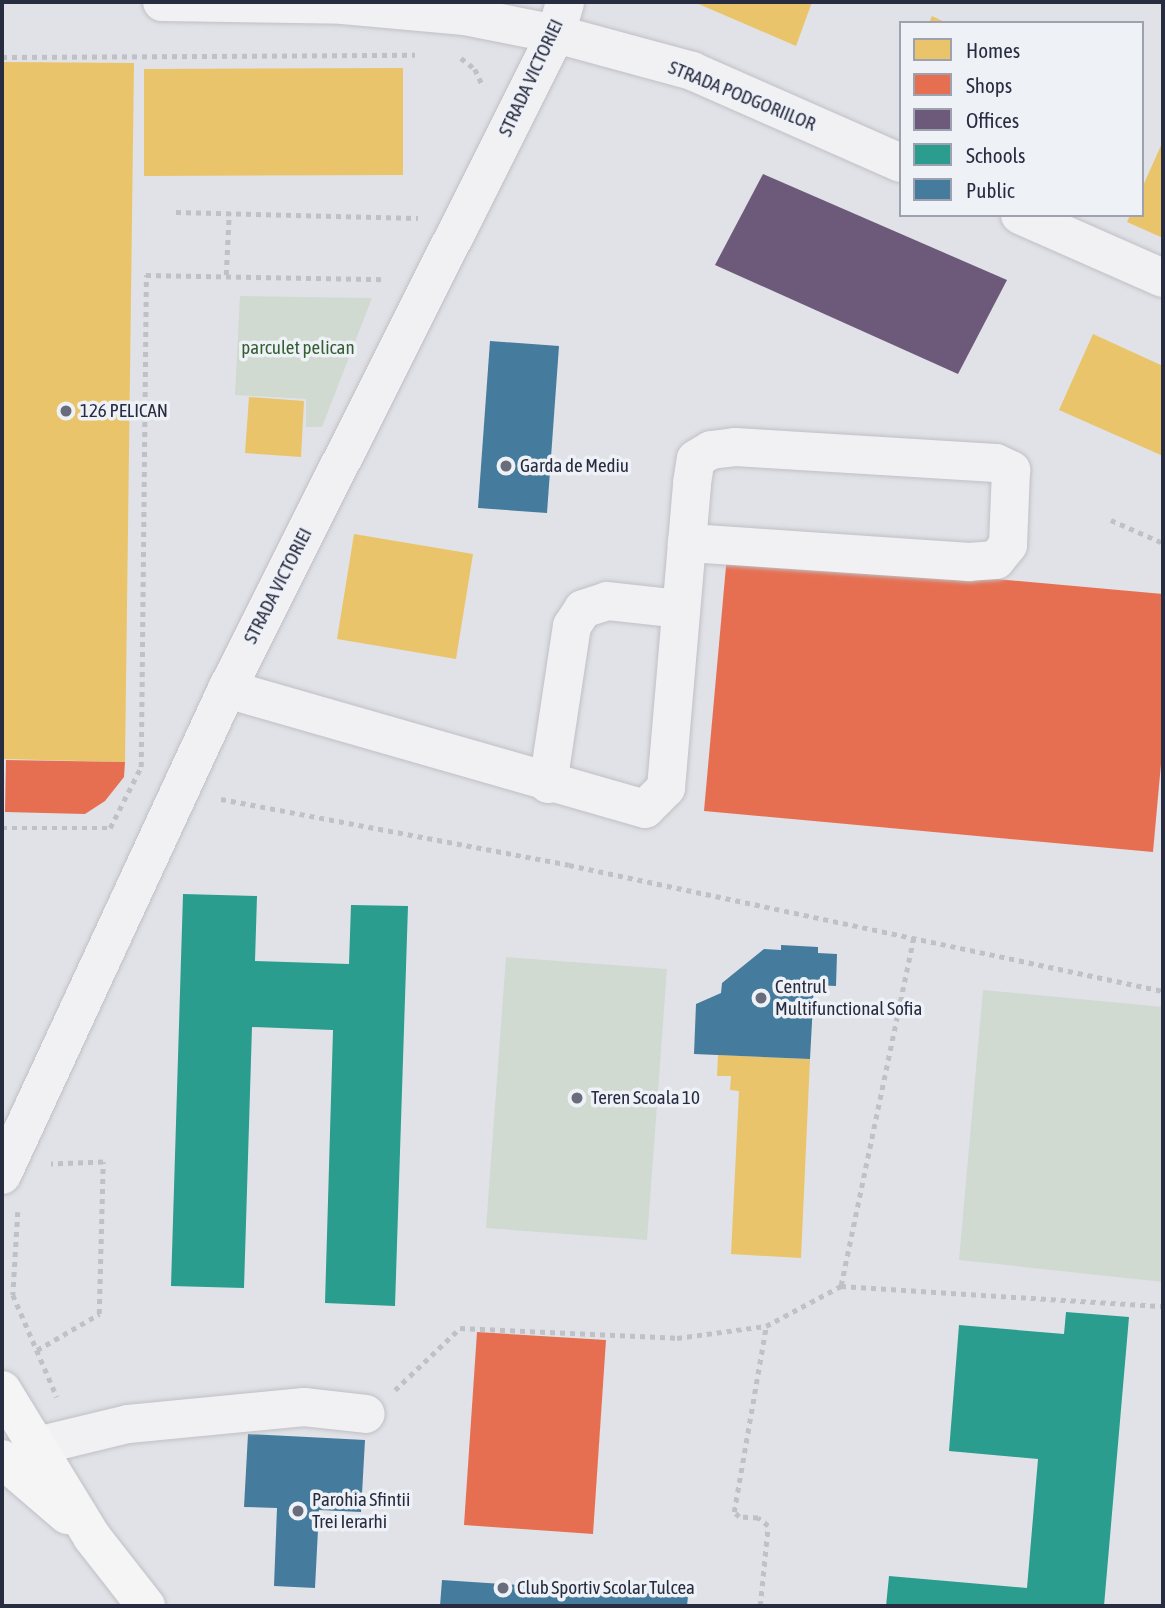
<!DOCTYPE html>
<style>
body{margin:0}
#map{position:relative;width:1165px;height:1608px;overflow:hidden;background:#e1e2e7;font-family:"Asap Condensed",sans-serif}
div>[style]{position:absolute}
.green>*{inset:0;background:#d0dad1}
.homes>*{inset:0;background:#e9c46a}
.shops>*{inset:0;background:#e76f51}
.offices>*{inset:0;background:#6d597a}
.schools>*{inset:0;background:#2a9d8f}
.public>*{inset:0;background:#457b9d}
.path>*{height:4.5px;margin-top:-2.25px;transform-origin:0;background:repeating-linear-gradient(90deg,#c0c1c7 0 5px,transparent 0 10px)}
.roads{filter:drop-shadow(0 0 2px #bfc0c5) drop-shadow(0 0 2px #bfc0c5)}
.minor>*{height:38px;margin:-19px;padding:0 19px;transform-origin:19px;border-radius:19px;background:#f1f1f3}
.major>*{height:38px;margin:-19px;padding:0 19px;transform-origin:19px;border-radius:19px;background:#f5f5f6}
.dots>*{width:19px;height:19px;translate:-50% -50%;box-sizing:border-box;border:4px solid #eef1f6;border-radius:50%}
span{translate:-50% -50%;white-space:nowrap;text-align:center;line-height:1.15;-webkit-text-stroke:7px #eef1f6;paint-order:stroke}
.street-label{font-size:19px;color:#272c41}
.park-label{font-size:19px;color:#355e33}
.poi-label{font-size:19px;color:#272c41}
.left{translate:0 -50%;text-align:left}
.frame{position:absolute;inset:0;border:4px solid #272c41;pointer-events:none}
.legend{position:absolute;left:899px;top:21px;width:245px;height:196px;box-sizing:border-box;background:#eef1f6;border:2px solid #9ea2ae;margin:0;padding:9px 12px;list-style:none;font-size:21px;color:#272c41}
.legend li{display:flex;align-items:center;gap:14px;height:35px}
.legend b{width:35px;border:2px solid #9ea2ae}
</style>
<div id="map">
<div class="green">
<div style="clip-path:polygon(240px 296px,372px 298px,322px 427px,306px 427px,306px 399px,235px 395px)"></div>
<div style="clip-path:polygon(506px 957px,667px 969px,647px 1240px,486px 1228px)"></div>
<div style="clip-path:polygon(983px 990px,1163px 1007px,1163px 1282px,959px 1260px)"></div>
</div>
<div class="homes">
<div style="clip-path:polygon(694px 2px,812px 2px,796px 46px)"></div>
<div style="clip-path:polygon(932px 16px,947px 23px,929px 23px)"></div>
<div style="clip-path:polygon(2px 62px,134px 63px,125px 762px,2px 759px)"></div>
<div style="clip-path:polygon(403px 68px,403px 175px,144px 176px,144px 69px)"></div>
<div style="clip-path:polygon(1163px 141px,1163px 238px,1127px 222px,1130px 215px,1142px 215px,1142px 188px)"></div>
<div style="clip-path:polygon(1093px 334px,1163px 366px,1163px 456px,1059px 410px)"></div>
<div style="clip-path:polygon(249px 397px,304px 401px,301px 457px,245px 453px)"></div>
<div style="clip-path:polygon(354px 534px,473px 554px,456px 659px,337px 639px)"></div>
<div style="clip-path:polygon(718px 1055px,810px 1059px,801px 1258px,731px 1254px,739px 1091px,730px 1090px,731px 1076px,717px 1076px)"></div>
</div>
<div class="shops">
<div style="clip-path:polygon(727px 555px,1163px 594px,1163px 742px,1153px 852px,704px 811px)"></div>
<div style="clip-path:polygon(6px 760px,125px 762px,124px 777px,105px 801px,85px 814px,5px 812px)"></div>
<div style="clip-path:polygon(477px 1332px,606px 1340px,593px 1534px,464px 1525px)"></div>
</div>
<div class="offices">
<div style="clip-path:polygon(763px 174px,1007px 280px,958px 374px,715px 265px)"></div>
</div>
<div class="schools">
<div style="clip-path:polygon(183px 894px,257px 896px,255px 961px,349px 964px,351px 905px,408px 906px,395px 1306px,325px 1303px,333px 1030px,252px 1027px,244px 1288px,171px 1286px)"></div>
<div style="clip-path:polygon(1066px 1312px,1129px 1317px,1104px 1606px,886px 1606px,889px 1576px,1027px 1588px,1038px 1459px,949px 1451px,959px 1325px,1064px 1334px)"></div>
</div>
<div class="public">
<div style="clip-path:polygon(490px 341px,559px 346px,547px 513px,478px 508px)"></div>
<div style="clip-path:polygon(781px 945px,818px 947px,818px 953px,837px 954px,836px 986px,814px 985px,810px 1059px,694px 1054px,696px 1004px,721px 993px,722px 983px,764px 949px,781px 950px)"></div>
<div style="clip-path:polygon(248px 1434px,365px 1440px,361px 1512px,319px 1510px,315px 1588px,274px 1586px,277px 1508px,244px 1507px)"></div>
<div style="clip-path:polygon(442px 1580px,688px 1596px,687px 1606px,440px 1606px)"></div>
</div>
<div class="path">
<div style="left:2px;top:57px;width:413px;rotate:-0.3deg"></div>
<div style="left:461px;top:58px;width:18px;rotate:38deg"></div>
<div style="left:475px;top:69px;width:19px;rotate:65deg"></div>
<div style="left:176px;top:212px;width:242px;rotate:1.4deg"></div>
<div style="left:226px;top:275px;width:62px;rotate:-87.2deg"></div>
<div style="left:1111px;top:520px;width:57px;rotate:23.9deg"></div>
<div style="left:221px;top:799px;width:354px;rotate:10.7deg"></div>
<div style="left:569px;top:865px;width:607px;rotate:11.98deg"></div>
<div style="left:2px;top:828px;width:108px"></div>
<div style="left:110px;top:828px;width:68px;rotate:-63.1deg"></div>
<div style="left:141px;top:767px;width:492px;rotate:-89.4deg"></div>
<div style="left:146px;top:275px;width:240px;rotate:1deg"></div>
<div style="left:914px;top:938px;width:356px;rotate:101.8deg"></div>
<div style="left:841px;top:1286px;width:323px;rotate:3.6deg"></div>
<div style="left:18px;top:1212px;width:83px;rotate:93.4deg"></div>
<div style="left:13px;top:1295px;width:111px;rotate:66.7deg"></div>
<div style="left:37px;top:1350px;width:72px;rotate:-30.1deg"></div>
<div style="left:99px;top:1314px;width:152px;rotate:-88.5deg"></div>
<div style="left:103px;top:1162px;width:52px;rotate:177.8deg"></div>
<div style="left:395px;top:1390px;width:90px;rotate:-43.6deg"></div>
<div style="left:460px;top:1328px;width:217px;rotate:2.6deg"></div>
<div style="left:677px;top:1338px;width:90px;rotate:-7.7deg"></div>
<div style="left:766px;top:1326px;width:85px;rotate:-28.1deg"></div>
<div style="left:760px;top:1606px;width:80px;rotate:-84.3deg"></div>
<div style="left:768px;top:1526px;width:13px;rotate:-141deg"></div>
<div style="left:758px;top:1518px;width:19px;rotate:-177deg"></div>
<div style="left:739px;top:1517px;width:7px;rotate:-135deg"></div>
<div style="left:734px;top:1512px;width:189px;rotate:-80.2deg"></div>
</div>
<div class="roads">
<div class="minor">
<div style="left:162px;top:2px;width:181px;rotate:0.9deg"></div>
<div style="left:343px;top:5px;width:122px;rotate:5.2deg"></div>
<div style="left:465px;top:16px;width:93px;rotate:11.2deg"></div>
<div style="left:556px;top:34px;width:141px;rotate:15.2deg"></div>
<div style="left:692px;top:71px;width:228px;rotate:23.8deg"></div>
<div style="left:1020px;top:215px;width:156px;rotate:23.8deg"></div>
<div style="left:227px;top:689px;width:435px;rotate:16deg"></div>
<div style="left:645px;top:809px;width:30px;rotate:-45deg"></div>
<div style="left:666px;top:788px;width:306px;rotate:-85.1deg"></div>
<div style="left:692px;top:483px;width:24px;rotate:-81deg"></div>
<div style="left:696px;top:459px;width:17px;rotate:-31deg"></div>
<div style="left:711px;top:450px;width:24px;rotate:-7deg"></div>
<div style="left:735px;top:447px;width:261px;rotate:3.5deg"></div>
<div style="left:996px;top:463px;width:17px;rotate:25deg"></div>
<div style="left:1011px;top:470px;width:75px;rotate:92.3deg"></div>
<div style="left:1008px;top:545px;width:19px;rotate:129deg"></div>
<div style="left:996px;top:560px;width:27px;rotate:176deg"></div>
<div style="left:969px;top:562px;width:283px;rotate:-176.1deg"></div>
<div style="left:548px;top:784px;width:160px;rotate:-81.4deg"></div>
<div style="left:572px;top:626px;width:20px;rotate:-57deg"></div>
<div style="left:583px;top:609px;width:25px;rotate:-18deg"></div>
<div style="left:607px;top:601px;width:74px;rotate:6.2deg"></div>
<div style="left:2px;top:1175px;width:536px;rotate:-65.16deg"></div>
<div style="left:227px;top:689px;width:733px;rotate:-63.33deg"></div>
<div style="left:556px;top:34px;width:33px;rotate:-74deg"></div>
<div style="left:37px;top:1446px;width:94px;rotate:-13.6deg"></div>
<div style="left:128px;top:1424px;width:177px;rotate:-5.5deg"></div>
<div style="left:304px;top:1407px;width:62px;rotate:6.4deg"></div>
</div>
<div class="major">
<div style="left:2px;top:1390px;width:172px;rotate:58.5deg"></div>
<div style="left:92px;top:1537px;width:88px;rotate:52deg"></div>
<div style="left:2px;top:1459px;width:86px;rotate:40.7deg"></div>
</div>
</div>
<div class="dots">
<div style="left:66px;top:411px;background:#686c7b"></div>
<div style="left:506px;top:466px;background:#686c7b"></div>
<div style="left:761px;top:998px;background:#686c7b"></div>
<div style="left:577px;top:1098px;background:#686c7b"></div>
<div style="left:298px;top:1511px;background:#686c7b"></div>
<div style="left:503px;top:1588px;background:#686c7b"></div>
</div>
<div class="street-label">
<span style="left:531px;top:78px;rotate:-65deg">STRADA VICTORIEI</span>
<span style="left:742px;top:96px;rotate:22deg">STRADA PODGORIILOR</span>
<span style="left:278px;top:586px;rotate:-63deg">STRADA VICTORIEI</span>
</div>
<div class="park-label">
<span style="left:298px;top:348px">parculet pelican</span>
</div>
<div class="poi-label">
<span class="left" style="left:80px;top:411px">126 PELICAN</span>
<span class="left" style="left:520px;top:466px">Garda de Mediu</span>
<span class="left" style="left:775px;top:998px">Centrul<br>Multifunctional Sofia</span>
<span class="left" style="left:591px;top:1098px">Teren Scoala 10</span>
<span class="left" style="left:312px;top:1511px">Parohia Sfintii<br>Trei Ierarhi</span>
<span class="left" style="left:517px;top:1588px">Club Sportiv Scolar Tulcea</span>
</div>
<div class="frame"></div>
<ul class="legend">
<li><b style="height:19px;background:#e9c46a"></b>Homes</li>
<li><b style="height:19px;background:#e76f51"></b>Shops</li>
<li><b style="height:19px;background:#6d597a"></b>Offices</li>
<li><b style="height:19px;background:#2a9d8f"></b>Schools</li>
<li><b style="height:19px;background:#457b9d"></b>Public</li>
</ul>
</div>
